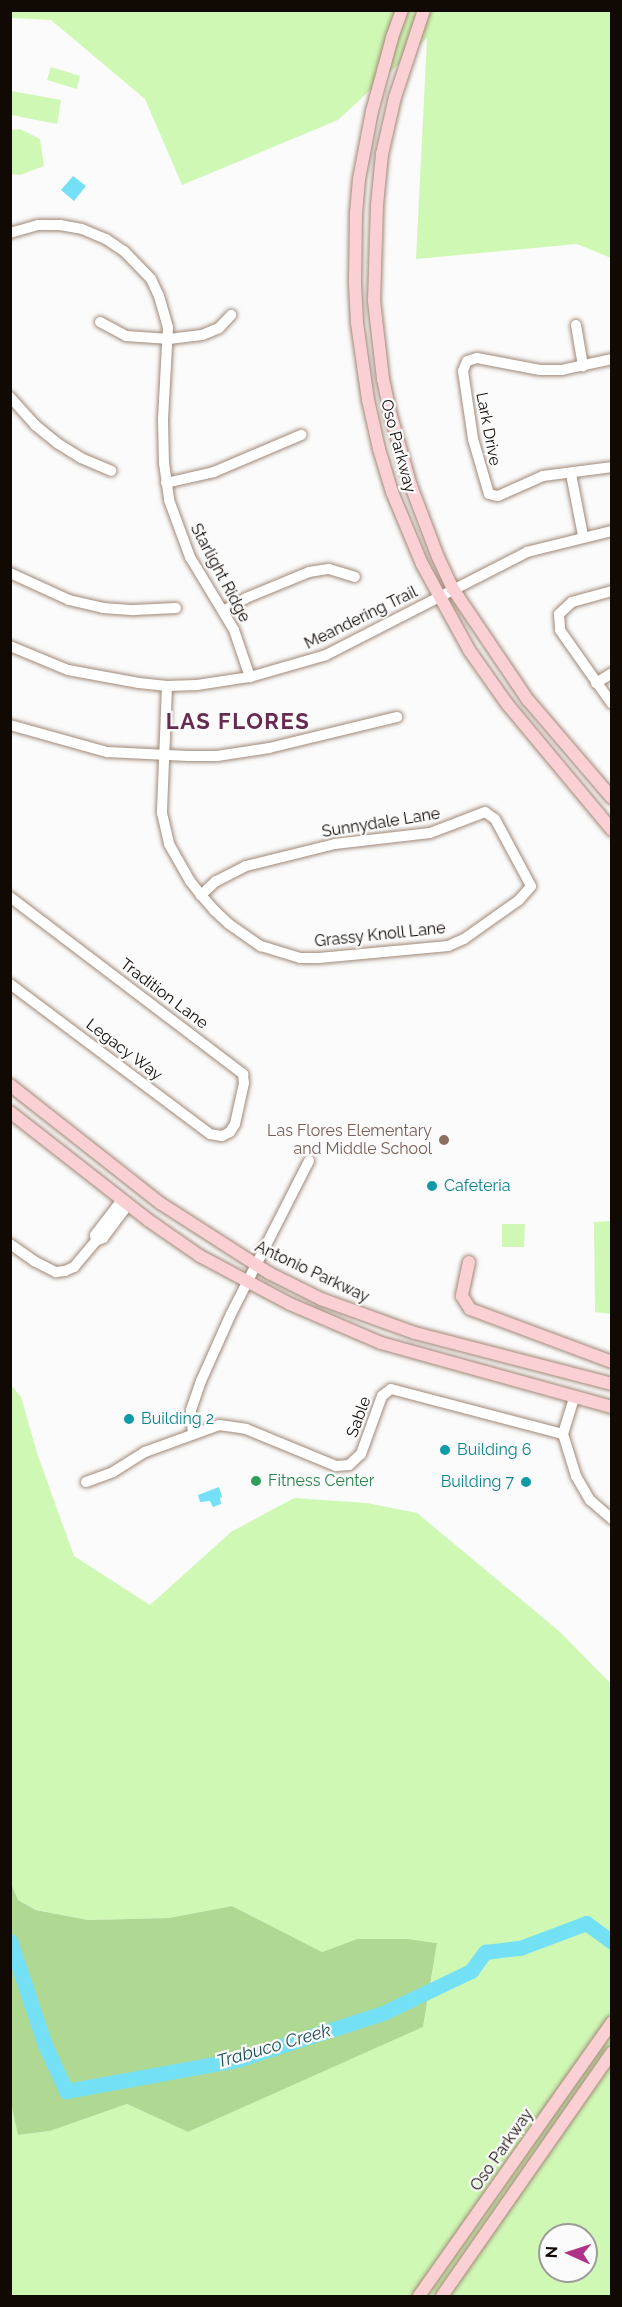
<!DOCTYPE html>
<style>
body{margin:0}
#map{position:relative;width:622px;height:2307px;overflow:hidden;background:#fbfbfb;font-family:Raleway,sans-serif}
div>[style]{position:absolute}
.green>*{inset:0;background:#cff8b5}
.forest>*{inset:0;background:#afd993}
.water>*{inset:0;background:#74e0f6}
.river>*{height:15px;margin:-7.5px;padding:0 7.5px;transform-origin:7.5px;border-radius:7.5px;background:#74e0f6}
.roads{filter:drop-shadow(0 0 2px #a08876) drop-shadow(0 0 2px #a08876)}
.minor>*{height:10px;margin:-5px;padding:0 5px;transform-origin:5px;border-radius:5px;background:#fff}
.major>*{height:12px;margin:-6px;padding:0 6px;transform-origin:6px;border-radius:6px;background:#fbd0d5}
.dots>*{width:16px;height:16px;translate:-50% -50%;box-sizing:border-box;border:3px solid #fbfbfb;border-radius:50%}
span{translate:-50% -50%;white-space:nowrap;text-align:center;line-height:1.15;-webkit-text-stroke:4.5px #fbfbfb;paint-order:stroke}
.street-label{font-size:16px;color:#110904}
.education-label{font-size:16px;color:#785e54}
.right{translate:-100% -50%;text-align:right}
.culture-label{font-size:16px;color:#0d838f}
.left{translate:0 -50%;text-align:left}
.leisure-label{font-size:16px;color:#27864d}
.water-label{font-size:18px;color:#1e4e57;font-style:italic}
.district-label{font-size:22px;color:#672b52;font-weight:700;letter-spacing:1.5px}
.frame{position:absolute;inset:0;border:12px solid #110904;pointer-events:none}
.north{position:absolute;left:538px;top:2223px;width:60px;height:60px;box-sizing:border-box;background:#fbfbfb;border:2px solid #9d9a98;border-radius:50%;rotate:273deg;font-size:16px;font-weight:700;line-height:24px;text-align:center;color:#110904}
.north::after{content:'';display:block;margin:auto;width:21px;height:27px;background:#af3487;clip-path:polygon(50% 0,100% 100%,50% 72%,0 100%)}
</style>
<div id="map">
<div class="green">
<div style="clip-path:polygon(10px 11px,611px 11px,611px 258px,577px 244px,416px 259px,427px 38px,338px 120px,182px 185px,145px 99px,51px 20px,11px 18px)"></div>
<div style="clip-path:polygon(51px 67px,80px 76px,77px 89px,47px 80px)"></div>
<div style="clip-path:polygon(11px 91px,61px 100px,57px 124px,11px 115px)"></div>
<div style="clip-path:polygon(20px 129px,40px 139px,44px 166px,20px 175px,11px 174px,11px 130px)"></div>
<div style="clip-path:polygon(611px 1221px,612px 1314px,611px 1314px,595px 1312px,594px 1222px)"></div>
<div style="clip-path:polygon(502px 1224px,525px 1224px,524px 1247px,502px 1247px)"></div>
<div style="clip-path:polygon(evenodd,11px 1385px,21px 1397px,38px 1456px,74px 1556px,150px 1605px,231px 1532px,294px 1498px,367px 1503px,417px 1513px,559px 1631px,611px 1684px,611px 2296px,11px 2296px,10px 2098px,19px 2135px,50px 2131px,127px 2104px,188px 2132px,423px 2027px,437px 1943px,408px 1939px,357px 1939px,322px 1952px,232px 1906px,169px 1918px,88px 1920px,37px 1910px,18px 1900px,10px 1881px,11px 1385px,550px 2235px,586px 2235px,586px 2271px,550px 2271px,550px 2235px)"></div>
</div>
<div class="forest">
<div style="clip-path:polygon(10px 1881px,18px 1900px,36px 1910px,88px 1920px,169px 1918px,232px 1906px,322px 1952px,357px 1939px,408px 1939px,437px 1943px,423px 2027px,188px 2132px,127px 2104px,50px 2131px,18px 2135px,10px 2098px)"></div>
</div>
<div class="water">
<div style="clip-path:polygon(73px 176px,86px 186px,74px 201px,61px 190px)"></div>
<div style="clip-path:polygon(219px 1487px,222px 1497px,220px 1498px,221px 1504px,213px 1507px,210px 1501px,200px 1502px,198px 1495px)"></div>
</div>
<div class="river">
<div style="left:10px;top:1941px;width:110px;rotate:71.4deg"></div>
<div style="left:45px;top:2045px;width:51px;rotate:65.5deg"></div>
<div style="left:66px;top:2091px;width:174px;rotate:-10.3deg"></div>
<div style="left:237px;top:2060px;width:153px;rotate:-17.8deg"></div>
<div style="left:383px;top:2013px;width:98px;rotate:-25.5deg"></div>
<div style="left:471px;top:1971px;width:24px;rotate:-54deg"></div>
<div style="left:485px;top:1952px;width:35px;rotate:-7deg"></div>
<div style="left:520px;top:1948px;width:71px;rotate:-20.7deg"></div>
<div style="left:586px;top:1923px;width:32px;rotate:36deg"></div>
</div>
<div class="roads">
<div class="minor">
<div style="left:10px;top:233px;width:29px;rotate:-16deg"></div>
<div style="left:38px;top:225px;width:22px"></div>
<div style="left:60px;top:225px;width:22px;rotate:10deg"></div>
<div style="left:82px;top:229px;width:26px;rotate:23deg"></div>
<div style="left:106px;top:239px;width:22px;rotate:34deg"></div>
<div style="left:124px;top:251px;width:39px;rotate:46deg"></div>
<div style="left:151px;top:279px;width:19px;rotate:65deg"></div>
<div style="left:159px;top:296px;width:32px;rotate:74deg"></div>
<div style="left:168px;top:327px;width:93px;rotate:93.1deg"></div>
<div style="left:163px;top:420px;width:43px;rotate:88.7deg"></div>
<div style="left:164px;top:463px;width:37px;rotate:82deg"></div>
<div style="left:169px;top:500px;width:61px;rotate:69.8deg"></div>
<div style="left:190px;top:557px;width:85px;rotate:58.9deg"></div>
<div style="left:234px;top:630px;width:50px;rotate:71.2deg"></div>
<div style="left:100px;top:322px;width:30px;rotate:28deg"></div>
<div style="left:126px;top:336px;width:43px;rotate:4deg"></div>
<div style="left:169px;top:339px;width:33px;rotate:-7deg"></div>
<div style="left:202px;top:335px;width:18px;rotate:-22deg"></div>
<div style="left:219px;top:328px;width:18px;rotate:-47deg"></div>
<div style="left:576px;top:325px;width:42px;rotate:80.3deg"></div>
<div style="left:612px;top:359px;width:51px;rotate:167.6deg"></div>
<div style="left:562px;top:370px;width:22px;rotate:180deg"></div>
<div style="left:540px;top:370px;width:64px;rotate:-169.2deg"></div>
<div style="left:477px;top:358px;width:10px;rotate:163deg"></div>
<div style="left:467px;top:361px;width:11px;rotate:112deg"></div>
<div style="left:463px;top:371px;width:69px;rotate:81.6deg"></div>
<div style="left:473px;top:439px;width:57px;rotate:73.8deg"></div>
<div style="left:489px;top:494px;width:9px;rotate:13deg"></div>
<div style="left:498px;top:496px;width:49px;rotate:-24deg"></div>
<div style="left:543px;top:476px;width:70px;rotate:-7.4deg"></div>
<div style="left:10px;top:397px;width:38px;rotate:48deg"></div>
<div style="left:35px;top:425px;width:28px;rotate:39deg"></div>
<div style="left:57px;top:443px;width:28px;rotate:32deg"></div>
<div style="left:81px;top:458px;width:33px;rotate:23deg"></div>
<div style="left:571px;top:474px;width:63px;rotate:79deg"></div>
<div style="left:166px;top:483px;width:49px;rotate:-12.9deg"></div>
<div style="left:214px;top:472px;width:95px;rotate:-23deg"></div>
<div style="left:10px;top:573px;width:65px;rotate:24.6deg"></div>
<div style="left:69px;top:600px;width:35px;rotate:13deg"></div>
<div style="left:103px;top:608px;width:31px;rotate:4deg"></div>
<div style="left:134px;top:610px;width:42px;rotate:-2.7deg"></div>
<div style="left:612px;top:591px;width:41px;rotate:164.6deg"></div>
<div style="left:572px;top:602px;width:18px;rotate:137deg"></div>
<div style="left:559px;top:614px;width:16px;rotate:86deg"></div>
<div style="left:560px;top:630px;width:90px;rotate:54.9deg"></div>
<div style="left:223px;top:611px;width:26px;rotate:-29deg"></div>
<div style="left:246px;top:598px;width:68px;rotate:-22.4deg"></div>
<div style="left:309px;top:572px;width:20px;rotate:-9deg"></div>
<div style="left:329px;top:569px;width:27px;rotate:17deg"></div>
<div style="left:10px;top:646px;width:63px;rotate:22.5deg"></div>
<div style="left:68px;top:670px;width:72px;rotate:10.4deg"></div>
<div style="left:139px;top:683px;width:28px;rotate:6deg"></div>
<div style="left:167px;top:686px;width:30px;rotate:-2deg"></div>
<div style="left:197px;top:685px;width:54px;rotate:-8.6deg"></div>
<div style="left:250px;top:677px;width:79px;rotate:-16.1deg"></div>
<div style="left:326px;top:655px;width:226px;rotate:-27.1deg"></div>
<div style="left:527px;top:552px;width:88px;rotate:-13.9deg"></div>
<div style="left:596px;top:683px;width:19px;rotate:-32deg"></div>
<div style="left:167px;top:686px;width:127px;rotate:92.3deg"></div>
<div style="left:162px;top:813px;width:32px;rotate:77deg"></div>
<div style="left:169px;top:844px;width:43px;rotate:60.4deg"></div>
<div style="left:190px;top:881px;width:18px;rotate:52deg"></div>
<div style="left:201px;top:895px;width:20px;rotate:49deg"></div>
<div style="left:214px;top:910px;width:21px;rotate:43deg"></div>
<div style="left:229px;top:924px;width:39px;rotate:35deg"></div>
<div style="left:261px;top:946px;width:41px;rotate:17.1deg"></div>
<div style="left:300px;top:958px;width:19px"></div>
<div style="left:319px;top:958px;width:130px;rotate:-5.3deg"></div>
<div style="left:448px;top:946px;width:17px;rotate:-24deg"></div>
<div style="left:464px;top:939px;width:67px;rotate:-35.3deg"></div>
<div style="left:519px;top:900px;width:18px;rotate:-49deg"></div>
<div style="left:531px;top:886px;width:76px;rotate:-118.2deg"></div>
<div style="left:495px;top:819px;width:12px;rotate:-145deg"></div>
<div style="left:485px;top:812px;width:59px;rotate:159.1deg"></div>
<div style="left:430px;top:833px;width:96px;rotate:173.4deg"></div>
<div style="left:335px;top:844px;width:92px;rotate:166.1deg"></div>
<div style="left:246px;top:866px;width:34px;rotate:153deg"></div>
<div style="left:216px;top:881px;width:21px;rotate:137deg"></div>
<div style="left:10px;top:725px;width:101px;rotate:15.6deg"></div>
<div style="left:107px;top:752px;width:81px;rotate:2.8deg"></div>
<div style="left:188px;top:756px;width:29px"></div>
<div style="left:217px;top:756px;width:53px;rotate:-8.7deg"></div>
<div style="left:269px;top:748px;width:132px;rotate:-13.6deg"></div>
<div style="left:10px;top:897px;width:293px;rotate:37.2deg"></div>
<div style="left:243px;top:1074px;width:9px;rotate:84deg"></div>
<div style="left:244px;top:1083px;width:42px;rotate:102.4deg"></div>
<div style="left:235px;top:1124px;width:9px;rotate:122deg"></div>
<div style="left:230px;top:1132px;width:9px;rotate:153deg"></div>
<div style="left:222px;top:1136px;width:12px;rotate:-171deg"></div>
<div style="left:210px;top:1134px;width:250px;rotate:-143.1deg"></div>
<div style="left:96px;top:1241px;width:6px;rotate:-99deg"></div>
<div style="left:95px;top:1235px;width:44px;rotate:-52.4deg"></div>
<div style="left:10px;top:1244px;width:29px;rotate:35deg"></div>
<div style="left:34px;top:1261px;width:25px;rotate:27deg"></div>
<div style="left:56px;top:1272px;width:9px;rotate:-6deg"></div>
<div style="left:65px;top:1271px;width:10px;rotate:-24deg"></div>
<div style="left:74px;top:1267px;width:34px;rotate:-50deg"></div>
<div style="left:96px;top:1241px;width:8px;rotate:-23deg"></div>
<div style="left:103px;top:1238px;width:41px;rotate:-52.9deg"></div>
<div style="left:193px;top:1434px;width:24px;rotate:-95deg"></div>
<div style="left:191px;top:1410px;width:31px;rotate:-71deg"></div>
<div style="left:201px;top:1381px;width:73px;rotate:-65.9deg"></div>
<div style="left:231px;top:1314px;width:172px;rotate:-63deg"></div>
<div style="left:563px;top:1434px;width:39px;rotate:-73deg"></div>
<div style="left:86px;top:1482px;width:29px;rotate:-20deg"></div>
<div style="left:113px;top:1472px;width:38px;rotate:-32deg"></div>
<div style="left:145px;top:1452px;width:79px;rotate:-20deg"></div>
<div style="left:219px;top:1425px;width:27px;rotate:8deg"></div>
<div style="left:246px;top:1429px;width:97px;rotate:22.3deg"></div>
<div style="left:336px;top:1466px;width:13px;rotate:-4deg"></div>
<div style="left:349px;top:1465px;width:16px;rotate:-43deg"></div>
<div style="left:361px;top:1454px;width:62px;rotate:-70.1deg"></div>
<div style="left:382px;top:1396px;width:11px;rotate:-38deg"></div>
<div style="left:391px;top:1389px;width:178px;rotate:14.7deg"></div>
<div style="left:563px;top:1434px;width:44px;rotate:72.8deg"></div>
<div style="left:576px;top:1476px;width:28px;rotate:60deg"></div>
<div style="left:590px;top:1500px;width:29px;rotate:41deg"></div>
</div>
<div class="major">
<div style="left:402px;top:10px;width:30px;rotate:110deg"></div>
<div style="left:392px;top:38px;width:76px;rotate:105.3deg"></div>
<div style="left:372px;top:111px;width:69px;rotate:100.8deg"></div>
<div style="left:359px;top:179px;width:33px;rotate:95deg"></div>
<div style="left:356px;top:212px;width:72px;rotate:90.8deg"></div>
<div style="left:355px;top:284px;width:39px;rotate:87deg"></div>
<div style="left:357px;top:323px;width:78px;rotate:81.9deg"></div>
<div style="left:368px;top:400px;width:50px;rotate:77.3deg"></div>
<div style="left:379px;top:449px;width:45px;rotate:73.2deg"></div>
<div style="left:392px;top:492px;width:78px;rotate:67.4deg"></div>
<div style="left:422px;top:564px;width:98px;rotate:61.3deg"></div>
<div style="left:469px;top:650px;width:67px;rotate:54.7deg"></div>
<div style="left:508px;top:705px;width:163px;rotate:50.2deg"></div>
<div style="left:424px;top:10px;width:92px;rotate:108.4deg"></div>
<div style="left:395px;top:97px;width:58px;rotate:102.8deg"></div>
<div style="left:382px;top:154px;width:51px;rotate:95.6deg"></div>
<div style="left:377px;top:205px;width:96px;rotate:91.8deg"></div>
<div style="left:374px;top:301px;width:79px;rotate:83.4deg"></div>
<div style="left:383px;top:379px;width:38px;rotate:78deg"></div>
<div style="left:391px;top:416px;width:73px;rotate:74.1deg"></div>
<div style="left:411px;top:486px;width:76px;rotate:69.2deg"></div>
<div style="left:438px;top:557px;width:35px;rotate:65deg"></div>
<div style="left:453px;top:589px;width:134px;rotate:56deg"></div>
<div style="left:528px;top:700px;width:129px;rotate:49.4deg"></div>
<div style="left:10px;top:1085px;width:191px;rotate:38.2deg"></div>
<div style="left:160px;top:1203px;width:130px;rotate:32.7deg"></div>
<div style="left:269px;top:1273px;width:58px;rotate:26.6deg"></div>
<div style="left:321px;top:1299px;width:100px;rotate:19.9deg"></div>
<div style="left:415px;top:1333px;width:203px;rotate:14.5deg"></div>
<div style="left:10px;top:1112px;width:175px;rotate:38deg"></div>
<div style="left:148px;top:1220px;width:63px;rotate:34.7deg"></div>
<div style="left:200px;top:1256px;width:102px;rotate:28.1deg"></div>
<div style="left:290px;top:1304px;width:99px;rotate:23.2deg"></div>
<div style="left:381px;top:1343px;width:240px;rotate:15.5deg"></div>
<div style="left:469px;top:1262px;width:35px;rotate:102deg"></div>
<div style="left:462px;top:1296px;width:15px;rotate:58deg"></div>
<div style="left:470px;top:1309px;width:152px;rotate:20.5deg"></div>
<div style="left:419px;top:2296px;width:335px;rotate:-54.8deg"></div>
<div style="left:442px;top:2296px;width:297px;rotate:-55.1deg"></div>
</div>
</div>
<div class="dots">
<div style="left:444px;top:1140px;background:#8d6e63"></div>
<div style="left:432px;top:1186px;background:#0f9aa8"></div>
<div style="left:129px;top:1419px;background:#0f9aa8"></div>
<div style="left:445px;top:1450px;background:#0f9aa8"></div>
<div style="left:256px;top:1481px;background:#2e9e5b"></div>
<div style="left:526px;top:1482px;background:#0f9aa8"></div>
</div>
<div class="street-label">
<span style="left:488px;top:429px;rotate:79deg">Lark Drive</span>
<span style="left:398px;top:446px;rotate:75deg">Oso Parkway</span>
<span style="left:220px;top:573px;rotate:62deg">Starlight Ridge</span>
<span style="left:361px;top:618px;rotate:-26deg">Meandering Trail</span>
<span style="left:381px;top:823px;rotate:-9deg">Sunnydale Lane</span>
<span style="left:380px;top:935px;rotate:-6deg">Grassy Knoll Lane</span>
<span style="left:164px;top:994px;rotate:37deg">Tradition Lane</span>
<span style="left:124px;top:1050px;rotate:37deg">Legacy Way</span>
<span style="left:312px;top:1272px;rotate:25deg">Antonio Parkway</span>
<span style="left:359px;top:1417px;rotate:-70deg">Sable</span>
<span style="left:502px;top:2150px;rotate:-55deg">Oso Parkway</span>
</div>
<div class="education-label">
<span class="right" style="left:432px;top:1140px">Las Flores Elementary<br>and Middle School</span>
</div>
<div class="culture-label">
<span class="left" style="left:444px;top:1186px">Cafeteria</span>
<span class="left" style="left:141px;top:1419px">Building 2</span>
<span class="left" style="left:457px;top:1450px">Building 6</span>
<span class="right" style="left:514px;top:1482px">Building 7</span>
</div>
<div class="leisure-label">
<span class="left" style="left:268px;top:1481px">Fitness Center</span>
</div>
<div class="water-label">
<span style="left:274px;top:2046px;rotate:-16deg">Trabuco Creek</span>
</div>
<div class="district-label">
<span style="left:238px;top:722px">LAS FLORES</span>
</div>
<div class="frame"></div>
<div class="north">N</div>
</div>
